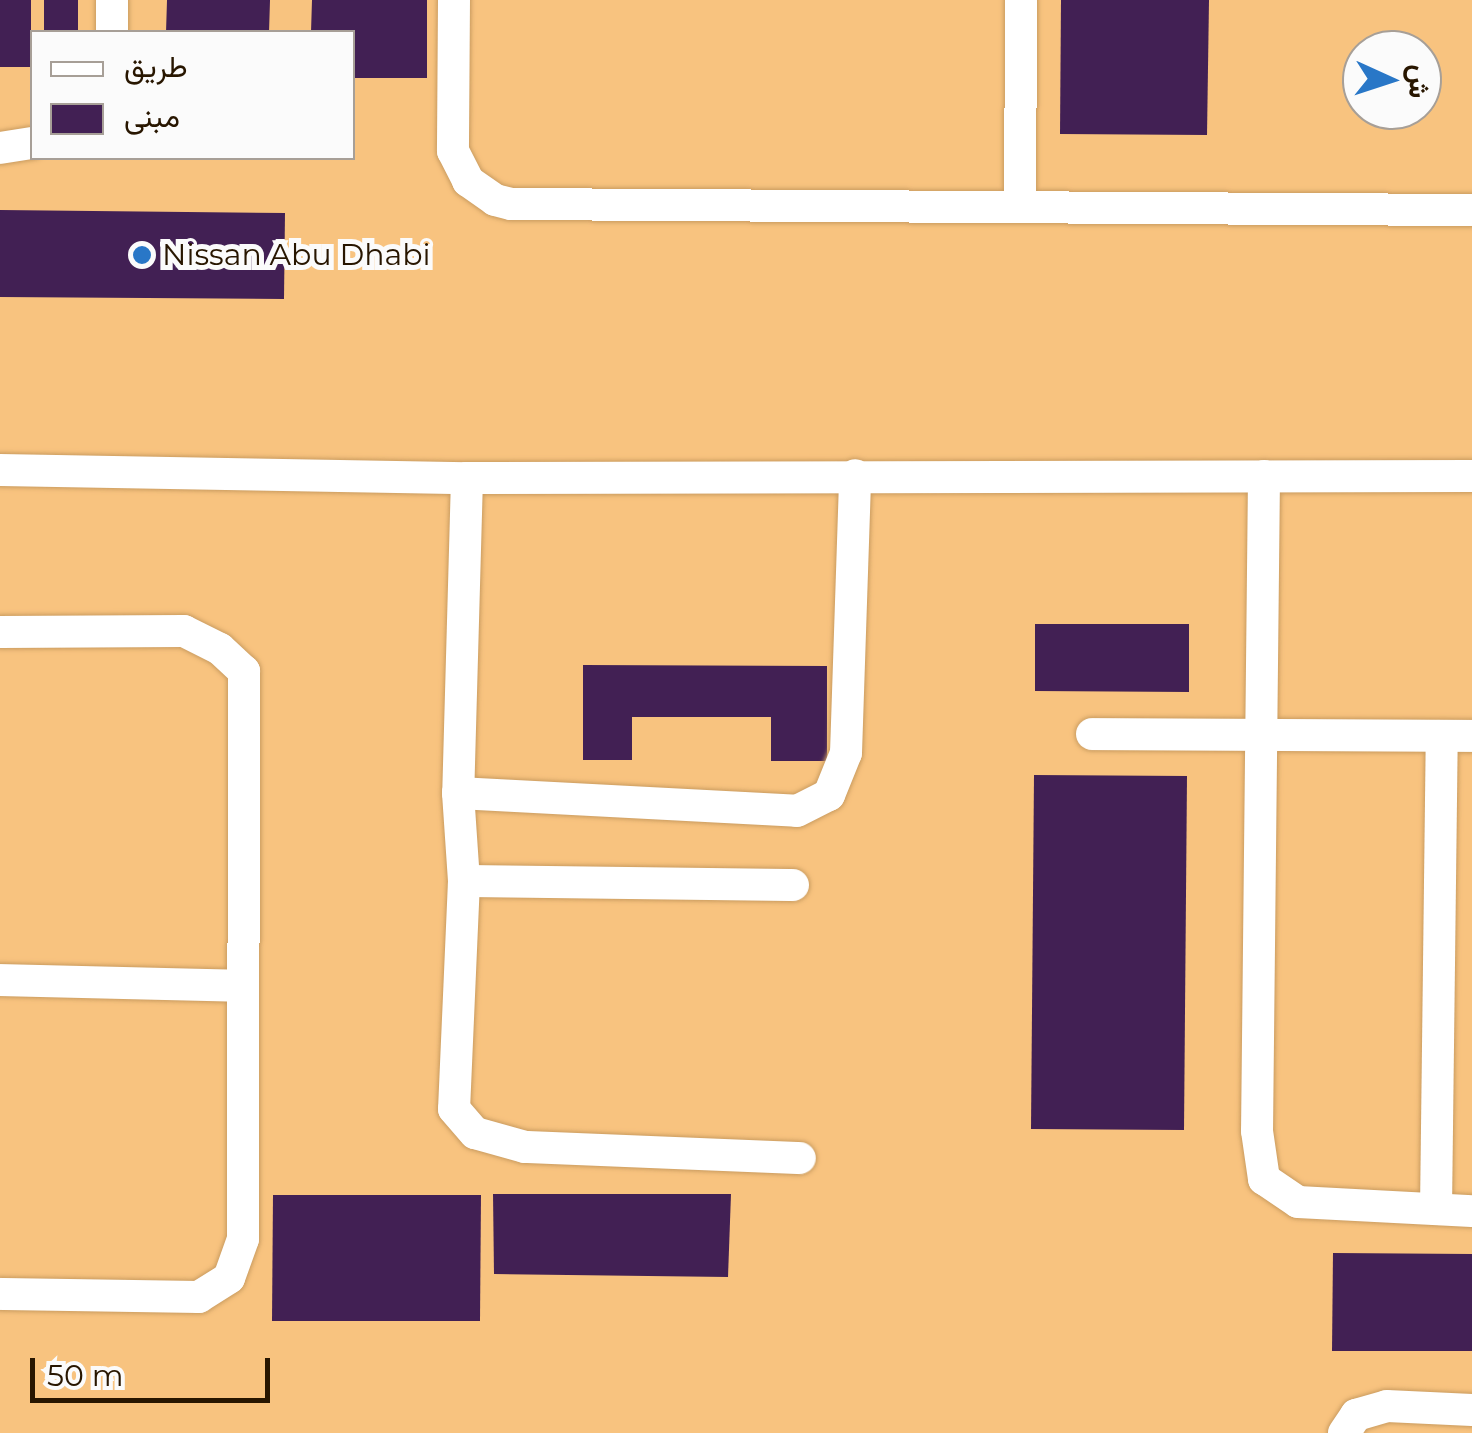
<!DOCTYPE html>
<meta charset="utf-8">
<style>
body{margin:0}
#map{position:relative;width:1472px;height:1433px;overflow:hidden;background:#fad3a3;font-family:Montserrat,Vazirmatn,sans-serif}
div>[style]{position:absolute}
.built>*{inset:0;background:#f8c37f}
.building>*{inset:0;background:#422054}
.roads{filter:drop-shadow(0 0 2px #ca9c60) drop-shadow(0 0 2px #ca9c60)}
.minor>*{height:32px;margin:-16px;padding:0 16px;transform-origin:16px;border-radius:16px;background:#fff}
.dots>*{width:28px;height:28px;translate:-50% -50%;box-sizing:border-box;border:5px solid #fbfbfb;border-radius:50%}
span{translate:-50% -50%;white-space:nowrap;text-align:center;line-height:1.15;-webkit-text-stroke:10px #fbfbfb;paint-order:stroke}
.poi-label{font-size:30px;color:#281600}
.left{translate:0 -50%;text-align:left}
.legend{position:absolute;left:30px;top:30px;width:325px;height:130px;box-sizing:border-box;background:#fbfbfb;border:2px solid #a79f97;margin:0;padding:12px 18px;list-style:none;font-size:30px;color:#281600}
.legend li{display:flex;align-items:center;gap:20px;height:50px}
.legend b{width:50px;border:2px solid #a79f97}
.north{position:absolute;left:1342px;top:30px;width:100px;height:100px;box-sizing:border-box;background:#fbfbfb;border:2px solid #a79f97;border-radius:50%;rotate:93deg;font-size:28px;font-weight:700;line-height:40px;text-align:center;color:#281600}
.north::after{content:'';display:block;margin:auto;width:35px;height:45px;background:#2977c7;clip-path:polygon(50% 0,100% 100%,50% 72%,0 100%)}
.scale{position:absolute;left:30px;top:1358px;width:240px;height:45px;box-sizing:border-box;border:5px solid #281600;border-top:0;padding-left:12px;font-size:30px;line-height:35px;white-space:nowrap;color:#281600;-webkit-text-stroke:8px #fbfbfb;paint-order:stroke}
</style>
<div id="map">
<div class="built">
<div style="clip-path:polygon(evenodd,0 0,1472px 0,1472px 1433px,0 1433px,0 0,32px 32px,352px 32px,352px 158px,32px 158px,32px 32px,0 0,1362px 50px,1422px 50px,1422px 110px,1362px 110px,1362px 50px)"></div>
</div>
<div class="building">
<div style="clip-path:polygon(0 0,31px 0,31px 67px,0 67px)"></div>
<div style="clip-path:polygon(44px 0,78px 0,78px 32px,44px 32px)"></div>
<div style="clip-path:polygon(167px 0,270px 0,269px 32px,166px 32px)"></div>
<div style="clip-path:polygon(312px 0,427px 0,427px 78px,352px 78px,352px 32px,311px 32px)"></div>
<div style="clip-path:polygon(1061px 0,1209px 0,1207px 135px,1060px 134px)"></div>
<div style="clip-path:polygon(0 210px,285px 213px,284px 299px,0 297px)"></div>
<div style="clip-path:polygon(1035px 624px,1189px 624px,1189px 692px,1035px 691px)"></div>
<div style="clip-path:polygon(583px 665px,827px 666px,827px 761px,771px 761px,771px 717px,632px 717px,632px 760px,583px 760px)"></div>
<div style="clip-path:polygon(1034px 775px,1187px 776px,1184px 1130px,1031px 1129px)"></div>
<div style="clip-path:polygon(493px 1194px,731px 1194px,728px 1277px,494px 1274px)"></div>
<div style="clip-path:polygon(273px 1195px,481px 1195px,480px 1321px,272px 1321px)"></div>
<div style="clip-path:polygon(1333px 1253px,1472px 1254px,1472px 1351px,1332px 1351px)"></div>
</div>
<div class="roads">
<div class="minor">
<div style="left:112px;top:0;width:32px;rotate:90deg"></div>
<div style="left:454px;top:0;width:151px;rotate:90.4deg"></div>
<div style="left:453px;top:151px;width:34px;rotate:63deg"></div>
<div style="left:468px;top:181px;width:33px;rotate:35deg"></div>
<div style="left:495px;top:200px;width:16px;rotate:14deg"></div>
<div style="left:511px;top:204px;width:961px;rotate:0.36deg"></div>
<div style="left:0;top:148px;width:32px;rotate:-9deg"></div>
<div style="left:1020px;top:207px;width:207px;rotate:-89.7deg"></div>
<div style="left:0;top:470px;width:467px;rotate:1deg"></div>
<div style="left:467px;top:478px;width:1005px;rotate:-0.11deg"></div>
<div style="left:1264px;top:476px;width:655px;rotate:90.61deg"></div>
<div style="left:1257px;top:1131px;width:49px;rotate:81.7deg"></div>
<div style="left:1264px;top:1179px;width:41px;rotate:34.1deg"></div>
<div style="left:1298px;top:1202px;width:174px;rotate:3deg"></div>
<div style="left:467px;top:478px;width:315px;rotate:91.6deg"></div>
<div style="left:458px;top:793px;width:88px;rotate:86.1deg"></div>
<div style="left:464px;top:881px;width:228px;rotate:92.5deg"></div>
<div style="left:454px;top:1109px;width:32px;rotate:49deg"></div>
<div style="left:475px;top:1133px;width:52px;rotate:15.6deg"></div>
<div style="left:525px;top:1147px;width:275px;rotate:2.3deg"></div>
<div style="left:0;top:632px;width:184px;rotate:-0.3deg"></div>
<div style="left:184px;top:631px;width:40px;rotate:26.6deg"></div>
<div style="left:220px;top:649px;width:33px;rotate:43deg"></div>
<div style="left:244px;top:671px;width:568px;rotate:90.1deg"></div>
<div style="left:243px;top:1239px;width:41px;rotate:109.7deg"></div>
<div style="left:229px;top:1278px;width:36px;rotate:148deg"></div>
<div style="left:199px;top:1297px;width:199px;rotate:-179.1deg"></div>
<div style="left:1092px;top:734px;width:380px;rotate:0.3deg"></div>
<div style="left:458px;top:793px;width:339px;rotate:3deg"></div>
<div style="left:797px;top:811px;width:36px;rotate:-27deg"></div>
<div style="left:829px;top:795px;width:45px;rotate:-68deg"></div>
<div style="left:846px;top:753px;width:278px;rotate:-88.1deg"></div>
<div style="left:464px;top:881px;width:329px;rotate:0.7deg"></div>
<div style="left:0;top:980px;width:243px;rotate:1.4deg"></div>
<div style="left:1436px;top:1209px;width:473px;rotate:-89.3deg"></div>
<div style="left:1344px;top:1433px;width:22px;rotate:-56deg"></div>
<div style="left:1356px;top:1415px;width:32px;rotate:-16deg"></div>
<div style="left:1387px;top:1406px;width:85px;rotate:2.7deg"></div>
</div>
</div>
<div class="dots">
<div style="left:142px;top:255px;background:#2977c7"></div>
</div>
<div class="poi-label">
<span class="left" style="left:162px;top:255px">Nissan Abu Dhabi</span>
</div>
<ul class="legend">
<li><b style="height:12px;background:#fff"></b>طريق</li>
<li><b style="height:28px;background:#422054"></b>مبنى</li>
</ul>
<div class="north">ش</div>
<div class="scale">50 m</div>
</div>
